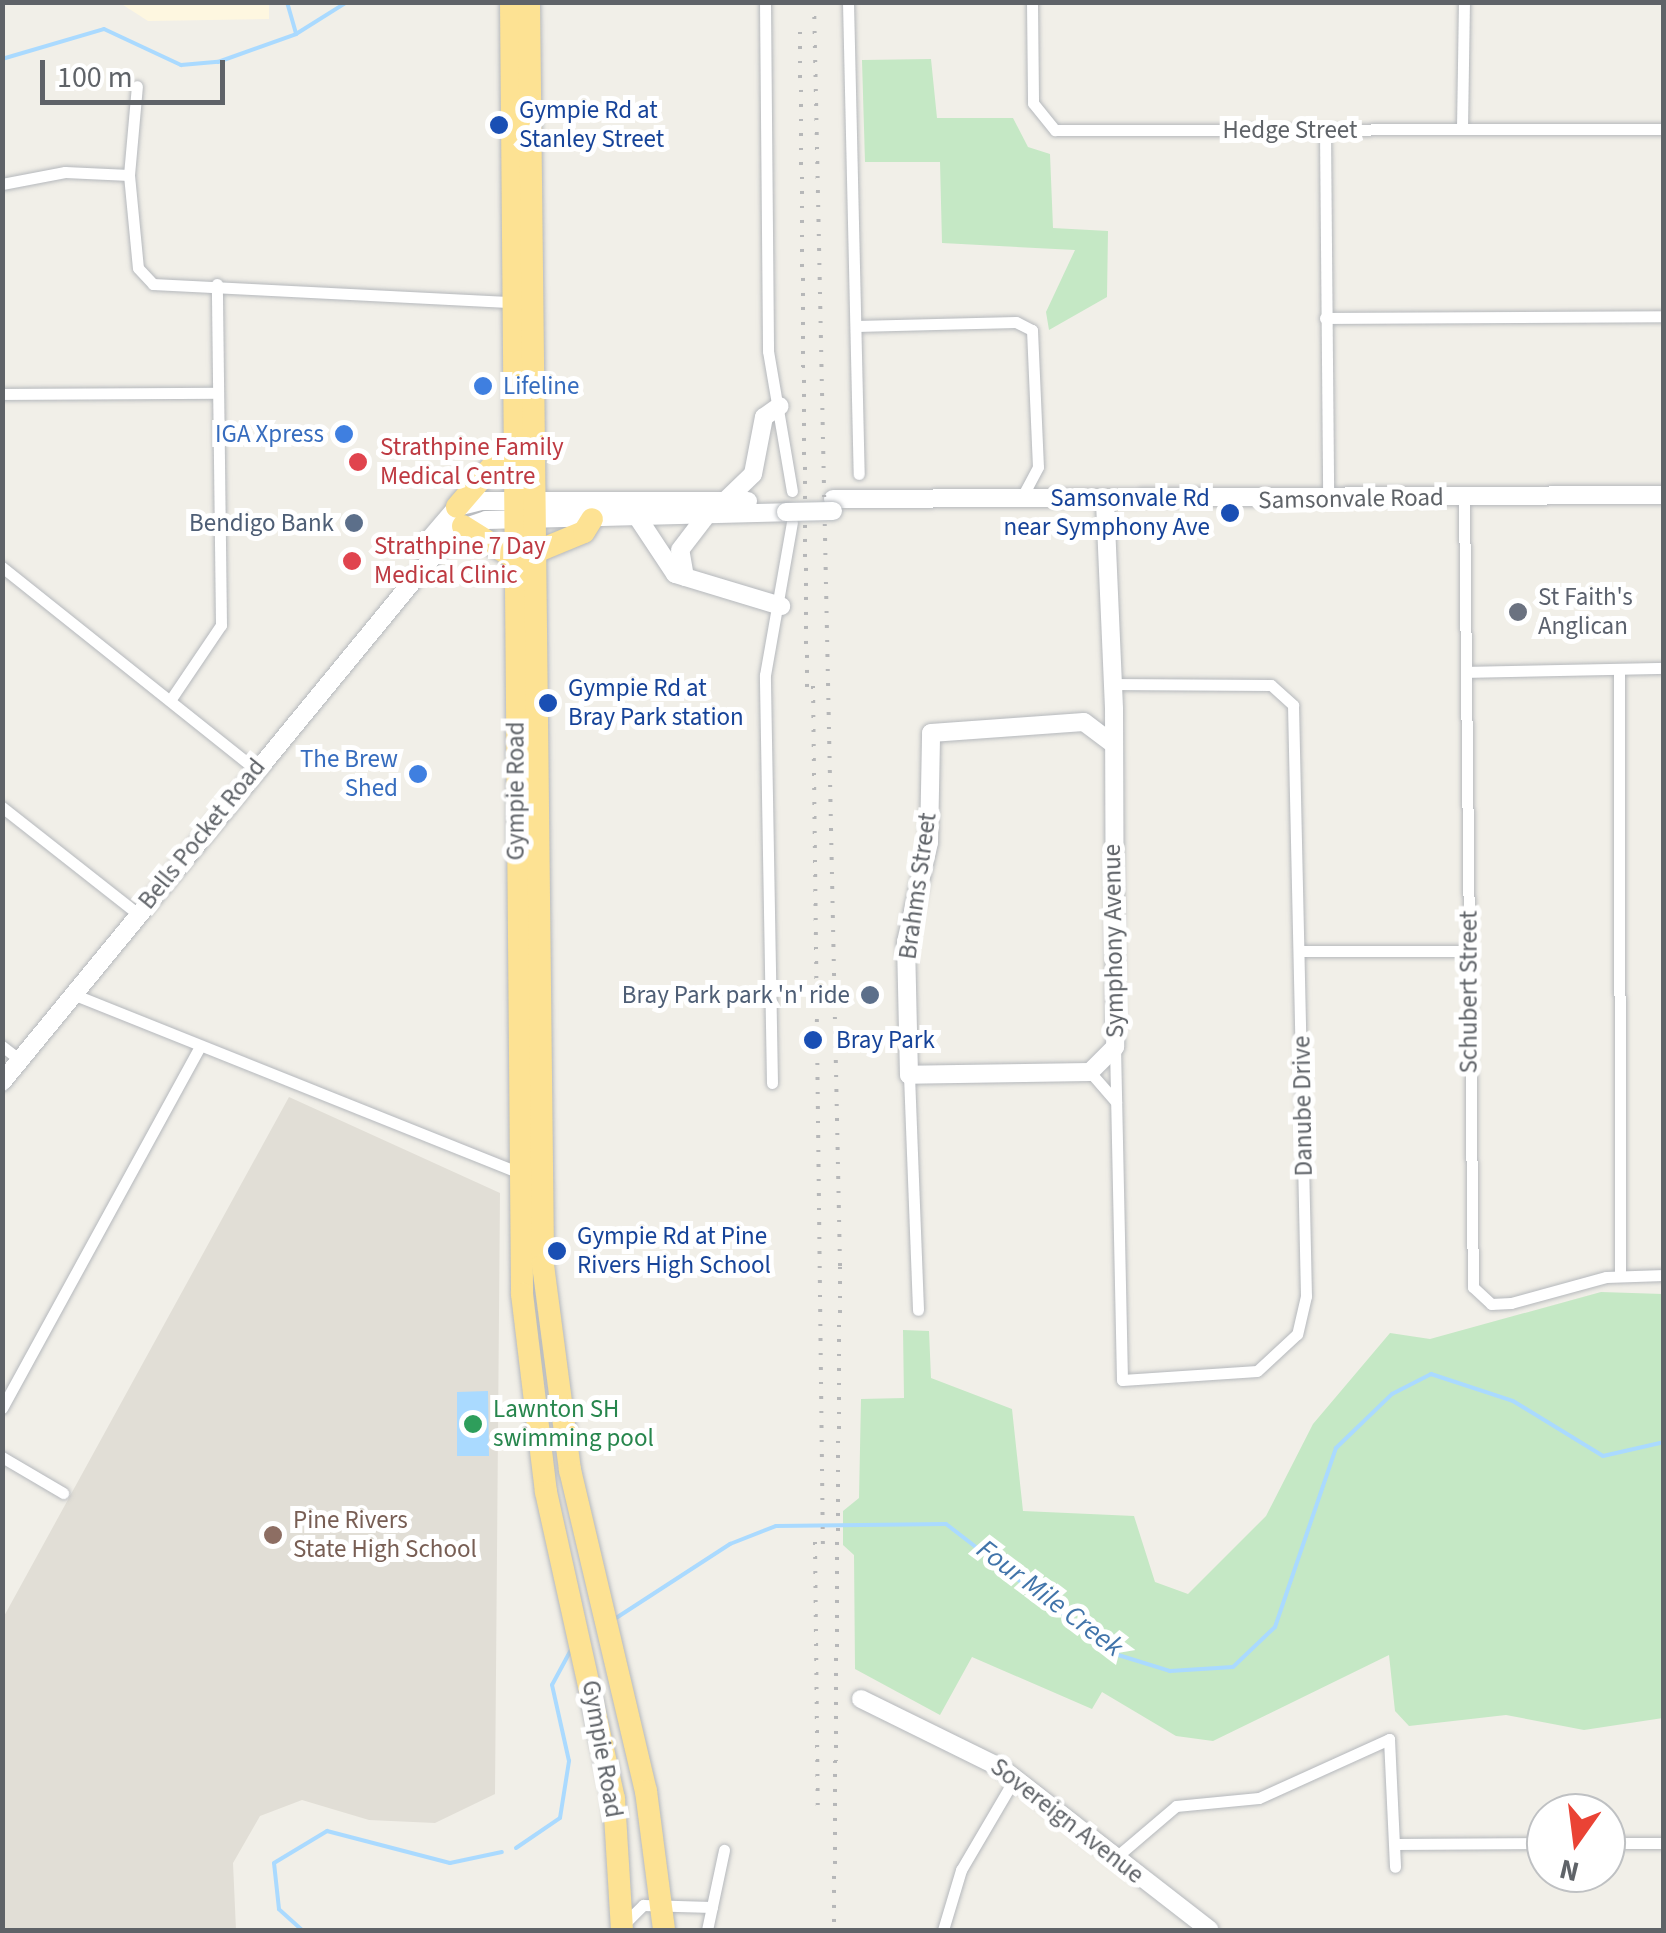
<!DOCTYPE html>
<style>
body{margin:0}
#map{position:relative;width:1666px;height:1933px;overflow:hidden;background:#f1efe8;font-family:"Source Sans 3",sans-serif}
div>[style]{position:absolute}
.commercial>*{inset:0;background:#fef7e0}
.education>*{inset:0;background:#e1ded6}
.green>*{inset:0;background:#c5e8c5}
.water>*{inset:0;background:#aadaff}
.stream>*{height:4px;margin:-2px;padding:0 2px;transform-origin:2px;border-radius:2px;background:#aadaff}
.roads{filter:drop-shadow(0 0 2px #b5b8bc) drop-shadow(0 0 2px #b5b8bc)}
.street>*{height:11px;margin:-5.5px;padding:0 5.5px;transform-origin:5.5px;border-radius:5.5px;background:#fff}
.secondary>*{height:18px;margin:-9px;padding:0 9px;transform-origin:9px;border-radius:9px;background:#fff}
.highway>*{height:22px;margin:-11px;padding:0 11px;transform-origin:11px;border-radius:11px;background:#fde293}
.rail>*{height:4px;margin-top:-2px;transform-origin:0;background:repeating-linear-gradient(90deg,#b6b7b8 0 2.5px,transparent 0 14.5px)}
.bridges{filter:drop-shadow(0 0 2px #b6babf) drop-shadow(0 0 2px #b6babf)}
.secondary-bridge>*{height:18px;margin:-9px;padding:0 9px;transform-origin:9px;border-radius:9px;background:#fff}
.dots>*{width:28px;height:28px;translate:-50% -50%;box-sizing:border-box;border:5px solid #fff;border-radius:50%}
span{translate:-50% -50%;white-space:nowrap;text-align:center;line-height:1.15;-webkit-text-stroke:10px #fff;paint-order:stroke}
.transit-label{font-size:25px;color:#164399}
.left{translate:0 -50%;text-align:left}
.right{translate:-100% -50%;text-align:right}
.street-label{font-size:25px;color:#5f6368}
.shop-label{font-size:25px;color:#366cbe}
.health-label{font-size:25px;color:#be3a42}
.service-label{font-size:25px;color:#4e5e75}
.worship-label{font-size:25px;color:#5b616d}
.leisure-label{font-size:25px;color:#27864d}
.education-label{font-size:25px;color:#785e54}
.water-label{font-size:28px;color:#4174aa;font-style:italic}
.frame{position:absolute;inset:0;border:5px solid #5f6368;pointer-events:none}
.north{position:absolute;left:1526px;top:1793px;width:100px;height:100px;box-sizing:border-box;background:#fff;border:2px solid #bfc1c3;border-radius:50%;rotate:194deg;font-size:28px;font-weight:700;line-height:40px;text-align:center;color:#5f6368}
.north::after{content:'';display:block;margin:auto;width:35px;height:45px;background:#ea4335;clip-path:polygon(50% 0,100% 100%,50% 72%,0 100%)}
.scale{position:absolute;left:40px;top:60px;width:185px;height:45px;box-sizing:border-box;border:5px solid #5f6368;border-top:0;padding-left:12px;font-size:30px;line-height:35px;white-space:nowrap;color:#5f6368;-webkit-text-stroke:8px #fff;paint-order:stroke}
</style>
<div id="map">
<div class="commercial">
<div style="clip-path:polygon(120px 3px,269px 3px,269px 19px,148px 21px)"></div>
</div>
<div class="education">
<div style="clip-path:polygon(289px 1097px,500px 1193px,495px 1794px,435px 1823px,369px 1820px,302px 1800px,260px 1816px,233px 1863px,236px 1930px,3px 1930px,3px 1618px)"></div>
</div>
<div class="green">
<div style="clip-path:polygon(931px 59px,937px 118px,1013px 118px,1028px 147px,1050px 154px,1053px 228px,1108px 231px,1107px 297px,1049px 330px,1046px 312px,1075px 250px,942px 243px,940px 162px,865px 162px,862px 60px)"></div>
<div style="clip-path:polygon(1601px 1292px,1663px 1294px,1663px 1718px,1584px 1730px,1506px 1715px,1409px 1726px,1395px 1711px,1389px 1655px,1213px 1741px,1176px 1736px,1102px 1692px,1092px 1709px,972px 1657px,940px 1715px,855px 1669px,854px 1555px,843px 1545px,843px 1511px,859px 1498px,861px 1399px,904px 1398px,903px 1330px,929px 1331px,931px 1378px,1012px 1409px,1023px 1511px,1134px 1516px,1155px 1582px,1188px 1594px,1266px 1516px,1313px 1424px,1390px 1333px,1430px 1339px)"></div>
</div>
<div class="water">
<div style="clip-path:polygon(488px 1391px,489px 1456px,457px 1456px,457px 1392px)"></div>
</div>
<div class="stream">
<div style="left:287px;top:2px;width:33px;rotate:74deg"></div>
<div style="left:2px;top:59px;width:106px;rotate:-16.4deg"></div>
<div style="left:104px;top:29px;width:85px;rotate:25.1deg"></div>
<div style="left:181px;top:65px;width:37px;rotate:-5deg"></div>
<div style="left:218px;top:62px;width:83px;rotate:-19.7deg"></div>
<div style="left:296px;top:34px;width:60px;rotate:-32.1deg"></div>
<div style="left:613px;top:1620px;width:140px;rotate:-33deg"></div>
<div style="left:730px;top:1544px;width:49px;rotate:-21.4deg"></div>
<div style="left:776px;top:1526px;width:170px;rotate:-0.7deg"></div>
<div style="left:946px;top:1524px;width:213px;rotate:37.6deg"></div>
<div style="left:1115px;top:1654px;width:58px;rotate:17.2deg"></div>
<div style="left:1170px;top:1671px;width:63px;rotate:-3.6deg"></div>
<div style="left:1233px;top:1667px;width:58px;rotate:-43.6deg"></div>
<div style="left:1275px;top:1627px;width:189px;rotate:-71.2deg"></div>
<div style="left:1336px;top:1448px;width:78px;rotate:-44deg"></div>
<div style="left:1392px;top:1394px;width:44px;rotate:-27.1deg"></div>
<div style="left:1431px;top:1374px;width:86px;rotate:18.2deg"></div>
<div style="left:1513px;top:1401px;width:105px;rotate:31.4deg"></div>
<div style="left:1603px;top:1456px;width:63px;rotate:-12.9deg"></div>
<div style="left:516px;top:1848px;width:53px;rotate:-34.3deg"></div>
<div style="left:560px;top:1818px;width:58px;rotate:-81deg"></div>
<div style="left:569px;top:1761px;width:78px;rotate:-102.6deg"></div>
<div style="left:552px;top:1685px;width:42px;rotate:-61.6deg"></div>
<div style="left:302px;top:1930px;width:31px;rotate:-138deg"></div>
<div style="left:279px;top:1909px;width:46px;rotate:-96.2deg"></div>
<div style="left:274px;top:1863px;width:62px;rotate:-31.1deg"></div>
<div style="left:327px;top:1831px;width:127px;rotate:14.6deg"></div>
<div style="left:450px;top:1863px;width:53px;rotate:-11.9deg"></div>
</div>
<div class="roads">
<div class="street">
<div style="left:765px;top:2px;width:349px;rotate:89.5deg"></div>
<div style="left:768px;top:351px;width:142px;rotate:80.3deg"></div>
<div style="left:848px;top:2px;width:472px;rotate:88.7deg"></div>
<div style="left:1032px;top:2px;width:101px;rotate:89.4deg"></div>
<div style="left:1033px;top:103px;width:35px;rotate:51deg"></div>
<div style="left:1055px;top:130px;width:609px;rotate:-0.09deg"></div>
<div style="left:1462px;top:128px;width:126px;rotate:-89.1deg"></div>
<div style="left:1325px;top:131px;width:368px;rotate:89.5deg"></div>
<div style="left:129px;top:175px;width:93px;rotate:84.5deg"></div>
<div style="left:138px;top:268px;width:22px;rotate:47deg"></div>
<div style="left:153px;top:284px;width:360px;rotate:2.9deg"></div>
<div style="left:129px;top:175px;width:89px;rotate:-84.9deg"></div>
<div style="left:2px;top:184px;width:64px;rotate:-10.8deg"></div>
<div style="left:65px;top:172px;width:64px;rotate:2.7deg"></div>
<div style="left:1325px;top:318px;width:339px;rotate:-0.3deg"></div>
<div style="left:856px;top:326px;width:160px;rotate:-1.4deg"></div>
<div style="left:1016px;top:322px;width:18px;rotate:27deg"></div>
<div style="left:1032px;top:330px;width:137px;rotate:87.5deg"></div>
<div style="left:1038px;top:467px;width:34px;rotate:118deg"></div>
<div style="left:2px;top:394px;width:216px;rotate:-0.3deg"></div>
<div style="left:1464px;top:498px;width:789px;rotate:89.35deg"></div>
<div style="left:1473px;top:1287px;width:25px;rotate:43deg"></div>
<div style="left:1491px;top:1304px;width:20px;rotate:-3deg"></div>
<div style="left:1511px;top:1303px;width:98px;rotate:-15.3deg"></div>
<div style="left:1606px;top:1277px;width:58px;rotate:-2deg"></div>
<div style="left:2px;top:567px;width:322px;rotate:38.6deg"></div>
<div style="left:1619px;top:669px;width:605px;rotate:89.91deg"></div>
<div style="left:1467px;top:672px;width:197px;rotate:-1.2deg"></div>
<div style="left:1110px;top:684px;width:161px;rotate:0.4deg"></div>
<div style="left:1271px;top:685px;width:30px;rotate:42deg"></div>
<div style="left:1293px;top:705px;width:591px;rotate:88.74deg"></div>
<div style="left:1306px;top:1296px;width:39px;rotate:103deg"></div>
<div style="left:1297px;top:1334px;width:54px;rotate:137.2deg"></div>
<div style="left:1257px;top:1371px;width:135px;rotate:176.2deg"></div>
<div style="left:1122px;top:1380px;width:333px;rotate:-91.2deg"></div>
<div style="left:171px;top:699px;width:89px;rotate:-56deg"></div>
<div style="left:221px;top:625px;width:341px;rotate:-90.7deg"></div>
<div style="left:2px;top:807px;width:173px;rotate:38.2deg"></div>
<div style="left:1301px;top:951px;width:168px"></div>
<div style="left:75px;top:995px;width:484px;rotate:21.8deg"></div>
<div style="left:2px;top:1046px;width:23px;rotate:38deg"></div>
<div style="left:1090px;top:1072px;width:40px;rotate:49deg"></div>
<div style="left:909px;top:1075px;width:235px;rotate:87.8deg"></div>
<div style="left:772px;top:1083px;width:408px;rotate:-91deg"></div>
<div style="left:765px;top:675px;width:155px;rotate:-80deg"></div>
<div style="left:2px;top:1408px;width:412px;rotate:-61.3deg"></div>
<div style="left:2px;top:1457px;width:71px;rotate:30.5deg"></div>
<div style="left:1606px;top:1843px;width:58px"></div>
<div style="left:1395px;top:1844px;width:151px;rotate:-0.4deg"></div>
<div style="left:1115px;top:1858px;width:80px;rotate:-40.4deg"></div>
<div style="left:1176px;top:1806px;width:83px;rotate:-5.5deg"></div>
<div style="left:1259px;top:1798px;width:143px;rotate:-24.4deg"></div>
<div style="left:1389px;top:1739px;width:128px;rotate:87.3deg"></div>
<div style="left:622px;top:1926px;width:30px;rotate:-45deg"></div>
<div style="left:643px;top:1905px;width:69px;rotate:1.7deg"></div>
<div style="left:707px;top:1930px;width:82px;rotate:-78deg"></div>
<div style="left:943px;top:1930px;width:63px;rotate:-73.3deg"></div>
<div style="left:961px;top:1870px;width:107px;rotate:-59.6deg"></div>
</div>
<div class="secondary">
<div style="left:833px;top:499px;width:831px;rotate:-0.28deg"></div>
<div style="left:724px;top:502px;width:40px;rotate:-44deg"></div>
<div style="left:753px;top:474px;width:58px;rotate:-79.1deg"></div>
<div style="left:764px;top:417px;width:19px;rotate:-35deg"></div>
<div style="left:1105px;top:502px;width:207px;rotate:87.5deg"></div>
<div style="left:1114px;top:709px;width:338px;rotate:89.8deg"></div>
<div style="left:1115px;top:1047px;width:35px;rotate:135deg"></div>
<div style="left:1090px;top:1072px;width:181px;rotate:179.1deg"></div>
<div style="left:909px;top:1075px;width:133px;rotate:-91.3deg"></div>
<div style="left:906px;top:942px;width:103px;rotate:-77deg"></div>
<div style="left:929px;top:842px;width:109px;rotate:-88.9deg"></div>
<div style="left:931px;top:733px;width:153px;rotate:-4.1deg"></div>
<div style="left:1084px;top:722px;width:35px;rotate:37deg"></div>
<div style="left:638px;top:518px;width:67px;rotate:56.5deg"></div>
<div style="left:675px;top:574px;width:111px;rotate:16.8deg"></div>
<div style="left:427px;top:542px;width:46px;rotate:-49.4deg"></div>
<div style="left:457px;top:507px;width:25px;rotate:-14deg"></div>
<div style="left:481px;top:501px;width:267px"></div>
<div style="left:685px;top:577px;width:27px;rotate:-100deg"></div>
<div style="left:680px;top:550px;width:43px;rotate:-52.6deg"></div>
<div style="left:2px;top:1082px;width:713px;rotate:-50.64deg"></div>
<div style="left:454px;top:531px;width:34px;rotate:-19deg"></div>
<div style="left:486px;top:520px;width:300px;rotate:-1.5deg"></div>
<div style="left:861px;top:1699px;width:156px;rotate:26.2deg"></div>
<div style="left:1001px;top:1768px;width:264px;rotate:37.8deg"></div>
</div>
<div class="highway">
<div style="left:511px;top:2px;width:1292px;rotate:89.51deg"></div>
<div style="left:522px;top:1294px;width:199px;rotate:83.1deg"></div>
<div style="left:546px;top:1492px;width:314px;rotate:77.5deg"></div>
<div style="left:614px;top:1799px;width:131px;rotate:86.5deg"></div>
<div style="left:529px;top:2px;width:1263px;rotate:89.36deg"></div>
<div style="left:543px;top:1265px;width:207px;rotate:82.5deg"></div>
<div style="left:570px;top:1470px;width:330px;rotate:76.7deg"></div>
<div style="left:646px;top:1791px;width:140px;rotate:82.6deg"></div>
<div style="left:457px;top:507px;width:86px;rotate:-49.3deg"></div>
<div style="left:463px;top:526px;width:60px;rotate:32.1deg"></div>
<div style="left:533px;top:553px;width:55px;rotate:-22.4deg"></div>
<div style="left:584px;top:532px;width:15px;rotate:-58deg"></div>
</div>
</div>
<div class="rail">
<div style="left:814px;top:2px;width:1265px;rotate:88.82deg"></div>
<div style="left:840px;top:1267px;width:663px;rotate:90.52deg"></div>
<div style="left:800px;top:32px;width:665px;rotate:89.4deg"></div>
<div style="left:813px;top:686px;width:870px;rotate:89.34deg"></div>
<div style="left:815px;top:1542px;width:270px;rotate:89.4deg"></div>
</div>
<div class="bridges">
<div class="secondary-bridge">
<div style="left:786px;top:512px;width:47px;rotate:-1.2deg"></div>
</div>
</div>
<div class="dots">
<div style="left:499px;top:125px;background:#1a4fb4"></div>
<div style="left:483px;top:386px;background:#3f7fe0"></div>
<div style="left:344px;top:434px;background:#3f7fe0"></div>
<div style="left:358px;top:462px;background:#e0444e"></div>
<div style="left:1230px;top:513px;background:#1a4fb4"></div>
<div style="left:354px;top:523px;background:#5c6f8a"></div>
<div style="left:352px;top:561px;background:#e0444e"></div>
<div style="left:1518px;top:612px;background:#6b7280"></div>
<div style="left:548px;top:703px;background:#1a4fb4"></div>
<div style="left:418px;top:774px;background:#3f7fe0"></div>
<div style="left:870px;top:995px;background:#5c6f8a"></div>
<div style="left:813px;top:1040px;background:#1a4fb4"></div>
<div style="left:557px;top:1251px;background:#1a4fb4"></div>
<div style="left:473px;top:1424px;background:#2e9e5b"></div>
<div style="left:273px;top:1535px;background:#8d6e63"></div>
</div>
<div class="transit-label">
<span class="left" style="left:519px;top:125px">Gympie Rd at<br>Stanley Street</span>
<span class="right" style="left:1210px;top:513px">Samsonvale Rd<br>near Symphony Ave</span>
<span class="left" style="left:568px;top:703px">Gympie Rd at<br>Bray Park station</span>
<span class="left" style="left:836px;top:1040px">Bray Park</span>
<span class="left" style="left:577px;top:1251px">Gympie Rd at Pine<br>Rivers High School</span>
</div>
<div class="street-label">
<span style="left:1290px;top:130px">Hedge Street</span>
<span style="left:1351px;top:499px;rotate:-1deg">Samsonvale Road</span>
<span style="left:516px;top:791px;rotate:-90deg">Gympie Road</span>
<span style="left:202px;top:834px;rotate:-51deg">Bells Pocket Road</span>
<span style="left:918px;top:886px;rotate:-82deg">Brahms Street</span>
<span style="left:1114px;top:941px;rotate:-91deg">Symphony Avenue</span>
<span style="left:1469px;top:992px;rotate:-90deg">Schubert Street</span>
<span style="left:1303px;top:1106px;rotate:-91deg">Danube Drive</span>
<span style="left:602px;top:1749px;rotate:80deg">Gympie Road</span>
<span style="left:1067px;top:1821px;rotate:38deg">Sovereign Avenue</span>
</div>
<div class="shop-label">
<span class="left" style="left:503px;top:386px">Lifeline</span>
<span class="right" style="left:324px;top:434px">IGA Xpress</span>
<span class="right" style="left:398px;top:774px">The Brew<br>Shed</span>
</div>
<div class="health-label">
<span class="left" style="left:380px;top:462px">Strathpine Family<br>Medical Centre</span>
<span class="left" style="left:374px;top:561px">Strathpine 7 Day<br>Medical Clinic</span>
</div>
<div class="service-label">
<span class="right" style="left:334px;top:523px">Bendigo Bank</span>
<span class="right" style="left:850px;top:995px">Bray Park park 'n' ride</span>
</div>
<div class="worship-label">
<span class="left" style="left:1538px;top:612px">St Faith's<br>Anglican</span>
</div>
<div class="leisure-label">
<span class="left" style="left:493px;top:1424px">Lawnton SH<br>swimming pool</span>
</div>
<div class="education-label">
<span class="left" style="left:293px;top:1535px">Pine Rivers<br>State High School</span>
</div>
<div class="water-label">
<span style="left:1050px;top:1598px;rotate:37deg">Four Mile Creek</span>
</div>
<div class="frame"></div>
<div class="north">N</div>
<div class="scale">100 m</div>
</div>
